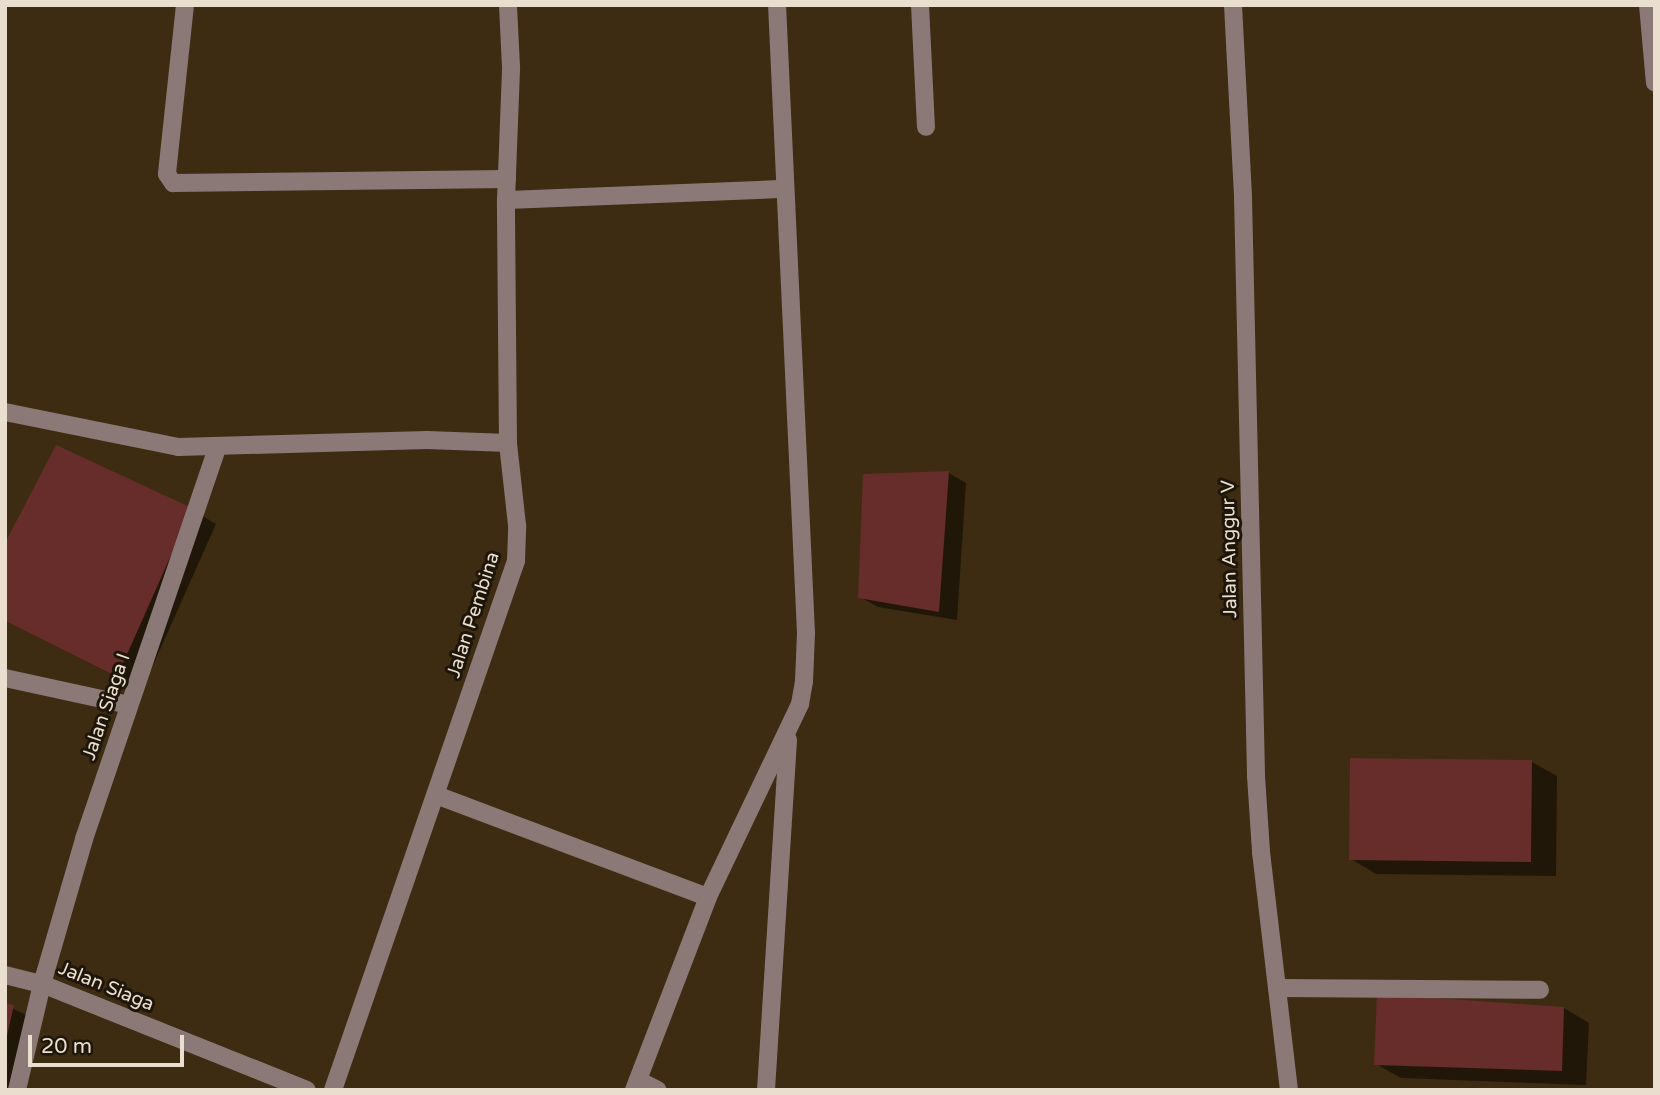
<!DOCTYPE html>
<style>
body{margin:0}
#map{position:relative;width:1660px;height:1095px;overflow:hidden;background:#3d2c11;font-family:"Varela Round",sans-serif}
div>[style]{position:absolute}
.shadow>*{inset:0;background:#0007}
.building>*{inset:0;background:#662d2a}
.minor>*{height:18px;margin:-9px;padding:0 9px;transform-origin:9px;border-radius:9px;background:#8a7977}
span{translate:-50% -50%;white-space:nowrap;text-align:center;line-height:1.15;-webkit-text-stroke:6px #1e160b;paint-order:stroke}
.street-label{font-size:19px;color:#eadecf}
.frame{position:absolute;inset:0;border:7px solid #eadecf;pointer-events:none}
.scale{position:absolute;left:28px;top:1035px;width:156px;height:32px;box-sizing:border-box;border:4px solid #eadecf;border-top:0;padding-left:9px;font-size:21px;line-height:24px;white-space:nowrap;color:#eadecf;-webkit-text-stroke:5px #1e160b;paint-order:stroke}
</style>
<div id="map">
<div class="shadow">
<div style="clip-path:polygon(949px 473px,966px 483px,957px 620px,878px 607px,860px 597px,864px 475px)"></div>
<div style="clip-path:polygon(191px 509px,216px 524px,142px 690px,5px 621px)"></div>
<div style="clip-path:polygon(1532px 762px,1557px 776px,1556px 876px,1376px 874px,1351px 859px)"></div>
<div style="clip-path:polygon(5px 1005px,39px 1021px,23px 1090px,5px 1090px)"></div>
<div style="clip-path:polygon(1564px 1008px,1589px 1023px,1586px 1085px,1401px 1078px,1376px 1064px)"></div>
</div>
<div class="building">
<div style="clip-path:polygon(56px 445px,192px 508px,117px 677px,5px 621px,5px 543px)"></div>
<div style="clip-path:polygon(949px 471px,939px 612px,858px 598px,863px 474px)"></div>
<div style="clip-path:polygon(1350px 758px,1532px 760px,1531px 862px,1349px 860px)"></div>
<div style="clip-path:polygon(1377px 994px,1564px 1007px,1562px 1071px,1374px 1065px)"></div>
<div style="clip-path:polygon(5px 1003px,14px 1005px,6px 1040px,5px 1040px)"></div>
</div>
<div class="minor">
<div style="left:185px;top:5px;width:170px;rotate:96.1deg"></div>
<div style="left:167px;top:174px;width:11px;rotate:56deg"></div>
<div style="left:173px;top:183px;width:334px;rotate:-0.7deg"></div>
<div style="left:920px;top:5px;width:122px;rotate:87.2deg"></div>
<div style="left:1233px;top:5px;width:192px;rotate:87deg"></div>
<div style="left:1243px;top:197px;width:579px;rotate:88.71deg"></div>
<div style="left:1256px;top:776px;width:76px;rotate:86.2deg"></div>
<div style="left:1261px;top:852px;width:240px;rotate:83.3deg"></div>
<div style="left:1648px;top:5px;width:78px;rotate:84.9deg"></div>
<div style="left:506px;top:200px;width:279px;rotate:-2.3deg"></div>
<div style="left:5px;top:412px;width:177px;rotate:11.4deg"></div>
<div style="left:178px;top:447px;width:249px;rotate:-1.6deg"></div>
<div style="left:427px;top:440px;width:81px;rotate:2.1deg"></div>
<div style="left:5px;top:678px;width:127px;rotate:12.3deg"></div>
<div style="left:436px;top:795px;width:290px;rotate:20.6deg"></div>
<div style="left:5px;top:975px;width:38px;rotate:14deg"></div>
<div style="left:42px;top:984px;width:285px;rotate:21.8deg"></div>
<div style="left:1277px;top:988px;width:263px;rotate:0.4deg"></div>
<div style="left:638px;top:1080px;width:22px;rotate:27deg"></div>
<div style="left:17px;top:1090px;width:109px;rotate:-76.7deg"></div>
<div style="left:42px;top:984px;width:151px;rotate:-73.8deg"></div>
<div style="left:84px;top:839px;width:415px;rotate:-71.2deg"></div>
<div style="left:333px;top:1090px;width:560px;rotate:-70.92deg"></div>
<div style="left:516px;top:561px;width:36px;rotate:-88deg"></div>
<div style="left:517px;top:525px;width:82px;rotate:-96.3deg"></div>
<div style="left:508px;top:443px;width:243px;rotate:-90.5deg"></div>
<div style="left:506px;top:200px;width:133px;rotate:-87.8deg"></div>
<div style="left:511px;top:67px;width:62px;rotate:-92.8deg"></div>
<div style="left:634px;top:1090px;width:207px;rotate:-69deg"></div>
<div style="left:708px;top:897px;width:214px;rotate:-64.5deg"></div>
<div style="left:800px;top:704px;width:23px;rotate:-80deg"></div>
<div style="left:804px;top:681px;width:48px;rotate:-87.6deg"></div>
<div style="left:806px;top:633px;width:629px;rotate:-92.64deg"></div>
<div style="left:766px;top:1090px;width:351px;rotate:-86.4deg"></div>
</div>
<div class="street-label">
<span style="left:1230px;top:549px;rotate:-91deg">Jalan Anggur V</span>
<span style="left:474px;top:615px;rotate:-72deg">Jalan Pembina</span>
<span style="left:107px;top:707px;rotate:-71deg">Jalan Siaga I</span>
<span style="left:106px;top:987px;rotate:22deg">Jalan Siaga</span>
</div>
<div class="frame"></div>
<div class="scale">20 m</div>
</div>
